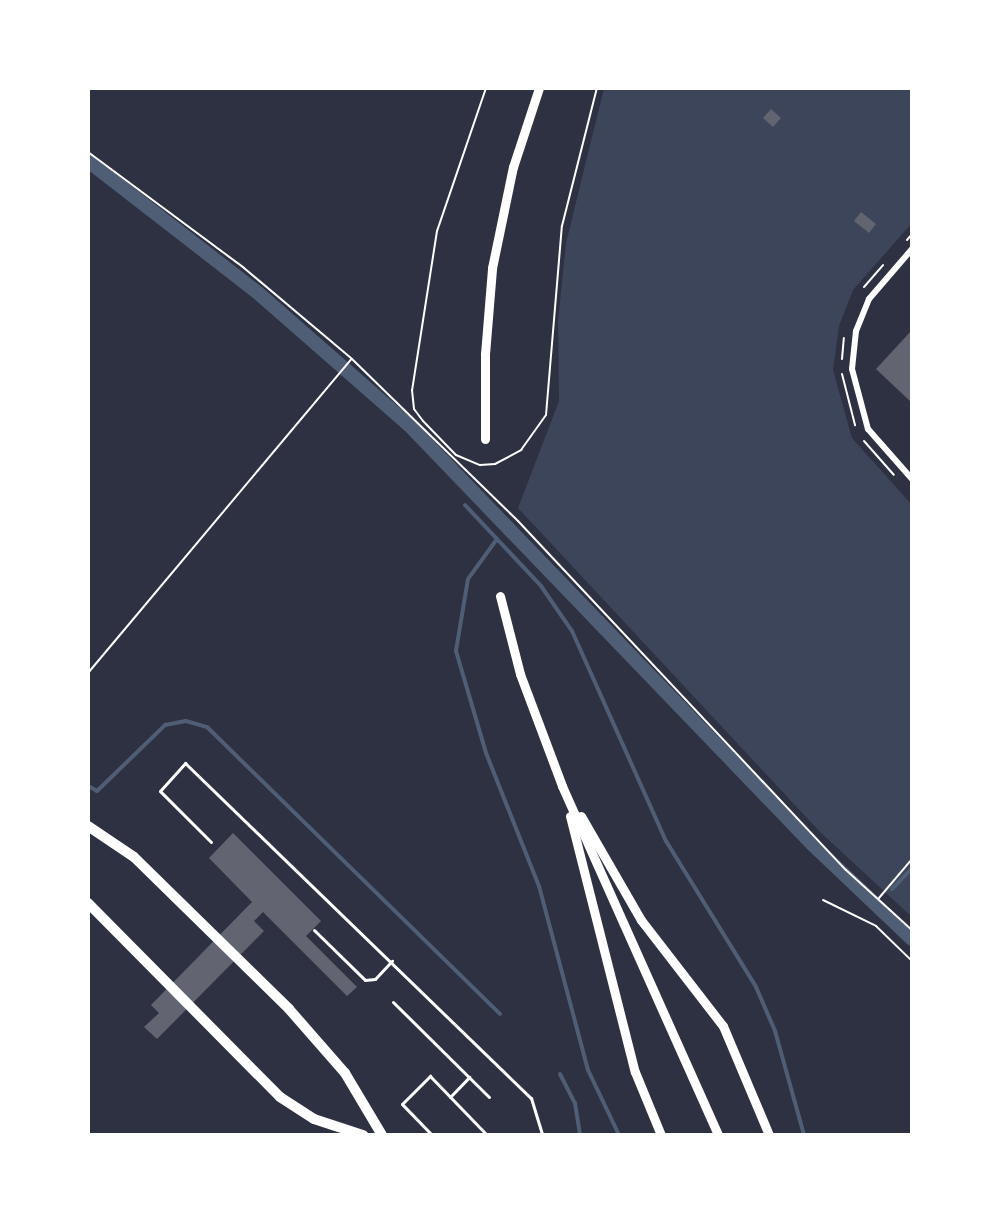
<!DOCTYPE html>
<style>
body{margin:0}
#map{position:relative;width:1000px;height:1223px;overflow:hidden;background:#2d3142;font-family:"Libre Baskerville",serif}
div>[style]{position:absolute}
.green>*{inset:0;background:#3c4559}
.stream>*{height:4px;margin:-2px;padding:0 2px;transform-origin:2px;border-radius:2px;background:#4f5d75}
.canal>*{height:14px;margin:-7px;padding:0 7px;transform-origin:7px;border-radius:7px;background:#4f5d75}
.building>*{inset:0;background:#626471}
.path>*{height:2px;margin:-1px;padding:0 1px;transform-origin:1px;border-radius:1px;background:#fff}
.service>*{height:3px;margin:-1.5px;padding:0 1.5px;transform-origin:1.5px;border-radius:1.5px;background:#fff}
.minor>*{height:6px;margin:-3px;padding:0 3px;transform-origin:3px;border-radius:3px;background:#fff}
.primary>*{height:9px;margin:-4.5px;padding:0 4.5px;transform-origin:4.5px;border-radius:4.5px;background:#fff}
.motorway>*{height:10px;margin:-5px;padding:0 5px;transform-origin:5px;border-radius:5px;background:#fff}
span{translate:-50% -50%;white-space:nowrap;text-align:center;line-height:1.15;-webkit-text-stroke:8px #fff;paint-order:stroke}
.frame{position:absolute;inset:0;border:90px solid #fff;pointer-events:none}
</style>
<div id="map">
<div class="green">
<div style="clip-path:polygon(604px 88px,912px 88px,912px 223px,853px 290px,839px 326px,833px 370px,852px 438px,912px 505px,912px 917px,820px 832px,518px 508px,559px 401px,558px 321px,566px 243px)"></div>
</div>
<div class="stream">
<div style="left:465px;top:505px;width:111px;rotate:46.8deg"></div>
<div style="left:541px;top:586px;width:55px;rotate:55.4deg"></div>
<div style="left:572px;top:631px;width:230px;rotate:65.9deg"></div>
<div style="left:666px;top:841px;width:172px;rotate:58.3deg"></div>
<div style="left:756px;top:987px;width:48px;rotate:66.6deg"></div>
<div style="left:775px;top:1031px;width:108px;rotate:74.4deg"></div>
<div style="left:497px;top:539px;width:49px;rotate:125.9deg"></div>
<div style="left:468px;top:579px;width:73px;rotate:99.5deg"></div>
<div style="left:456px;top:651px;width:106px;rotate:73.6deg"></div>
<div style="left:486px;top:753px;width:143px;rotate:68.3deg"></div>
<div style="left:539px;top:886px;width:190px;rotate:75.1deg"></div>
<div style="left:588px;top:1070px;width:72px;rotate:64.5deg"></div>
<div style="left:88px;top:786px;width:10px;rotate:29deg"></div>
<div style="left:97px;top:791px;width:95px;rotate:-44.1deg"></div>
<div style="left:165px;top:725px;width:21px;rotate:-11deg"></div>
<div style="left:186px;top:721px;width:22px;rotate:16deg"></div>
<div style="left:207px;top:727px;width:410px;rotate:44.4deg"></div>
<div style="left:892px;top:889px;width:29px;rotate:-46deg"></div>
<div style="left:560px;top:1074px;width:33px;rotate:63deg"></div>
<div style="left:575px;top:1103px;width:32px;rotate:81deg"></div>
</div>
<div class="canal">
<div style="left:88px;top:161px;width:214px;rotate:37.8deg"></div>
<div style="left:257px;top:292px;width:201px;rotate:41.2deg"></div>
<div style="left:408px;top:424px;width:584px;rotate:46.11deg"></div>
<div style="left:813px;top:845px;width:137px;rotate:43.5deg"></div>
</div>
<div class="building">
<div style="clip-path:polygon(771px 109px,781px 118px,773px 127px,763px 118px)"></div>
<div style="clip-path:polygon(861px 212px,876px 224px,869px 233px,854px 221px)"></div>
<div style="clip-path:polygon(912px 330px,912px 403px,876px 369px)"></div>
<div style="clip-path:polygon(233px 833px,321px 921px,306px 936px,357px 987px,347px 996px,263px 912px,254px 921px,264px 931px,157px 1039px,144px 1027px,159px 1013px,151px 1005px,252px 902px,209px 858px)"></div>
</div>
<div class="path">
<div style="left:486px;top:88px;width:151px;rotate:108.9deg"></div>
<div style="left:437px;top:231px;width:161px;rotate:98.9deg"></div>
<div style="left:412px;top:390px;width:19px;rotate:84deg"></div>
<div style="left:414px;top:409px;width:15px;rotate:53deg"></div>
<div style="left:423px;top:421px;width:47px;rotate:45.9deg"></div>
<div style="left:456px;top:455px;width:26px;rotate:23deg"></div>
<div style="left:480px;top:465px;width:15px;rotate:-4deg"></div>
<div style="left:495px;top:464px;width:30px;rotate:-28deg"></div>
<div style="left:521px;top:450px;width:43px;rotate:-54.5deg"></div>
<div style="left:546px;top:415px;width:190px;rotate:-85.2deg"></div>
<div style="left:562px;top:226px;width:142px;rotate:-75.8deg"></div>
<div style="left:88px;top:152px;width:194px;rotate:36.6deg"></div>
<div style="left:244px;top:268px;width:141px;rotate:40.1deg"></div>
<div style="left:352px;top:359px;width:232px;rotate:44.3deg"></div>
<div style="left:518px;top:521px;width:479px;rotate:46.8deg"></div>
<div style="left:846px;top:870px;width:89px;rotate:42.3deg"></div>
<div style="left:907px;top:240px;width:8px;rotate:-50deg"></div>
<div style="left:864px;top:287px;width:29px;rotate:-49deg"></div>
<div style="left:842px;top:359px;width:21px;rotate:-85deg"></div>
<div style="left:842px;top:374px;width:53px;rotate:75.7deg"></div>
<div style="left:864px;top:441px;width:45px;rotate:48.6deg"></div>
<div style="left:88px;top:673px;width:409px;rotate:-50deg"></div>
<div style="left:879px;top:898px;width:51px;rotate:-49.8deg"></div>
<div style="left:823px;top:900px;width:59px;rotate:26.1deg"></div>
<div style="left:876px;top:926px;width:50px;rotate:44.2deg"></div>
</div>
<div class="service">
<div style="left:211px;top:842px;width:72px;rotate:-135deg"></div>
<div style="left:160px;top:791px;width:38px;rotate:-48deg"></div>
<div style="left:185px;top:763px;width:482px;rotate:44.1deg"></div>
<div style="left:531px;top:1098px;width:39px;rotate:73deg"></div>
<div style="left:314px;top:930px;width:71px;rotate:44.4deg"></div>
<div style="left:365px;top:980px;width:10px;rotate:-6deg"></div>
<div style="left:375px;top:979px;width:25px;rotate:-47deg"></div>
<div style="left:393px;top:1002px;width:135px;rotate:44.7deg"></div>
<div style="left:450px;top:1097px;width:28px;rotate:-46deg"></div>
<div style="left:432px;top:1135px;width:43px;rotate:-134.1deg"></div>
<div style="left:402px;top:1104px;width:40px;rotate:-45deg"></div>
<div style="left:430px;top:1076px;width:82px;rotate:46deg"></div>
</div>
<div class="minor">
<div style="left:912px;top:249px;width:66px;rotate:130.7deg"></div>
<div style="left:869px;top:299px;width:35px;rotate:112deg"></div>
<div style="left:856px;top:331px;width:38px;rotate:96deg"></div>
<div style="left:852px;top:369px;width:62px;rotate:75.1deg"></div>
<div style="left:868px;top:429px;width:67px;rotate:48.7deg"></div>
</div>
<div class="primary">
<div style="left:485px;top:439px;width:85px;rotate:-90deg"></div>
<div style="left:485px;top:354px;width:86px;rotate:-85.3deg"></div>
<div style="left:492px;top:268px;width:103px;rotate:-78.3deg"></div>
<div style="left:513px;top:167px;width:83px;rotate:-71.8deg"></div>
<div style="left:500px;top:596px;width:81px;rotate:75.6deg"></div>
<div style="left:520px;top:674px;width:120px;rotate:69.4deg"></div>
<div style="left:562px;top:786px;width:382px;rotate:65.9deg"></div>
<div style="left:570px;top:816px;width:264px;rotate:75.8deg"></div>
<div style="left:635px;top:1072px;width:68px;rotate:67.6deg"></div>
<div style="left:581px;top:816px;width:120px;rotate:60deg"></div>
<div style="left:641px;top:920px;width:134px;rotate:52.3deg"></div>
<div style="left:723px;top:1026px;width:118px;rotate:67.1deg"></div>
</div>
<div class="motorway">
<div style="left:88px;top:826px;width:55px;rotate:34deg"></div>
<div style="left:134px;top:857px;width:217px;rotate:44.4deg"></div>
<div style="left:289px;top:1009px;width:85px;rotate:48.8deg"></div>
<div style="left:345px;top:1073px;width:72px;rotate:59.2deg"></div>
<div style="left:88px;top:903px;width:273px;rotate:45.3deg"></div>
<div style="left:280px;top:1097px;width:40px;rotate:32.9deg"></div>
<div style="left:314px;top:1119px;width:52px;rotate:18.1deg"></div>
</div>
<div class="frame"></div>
</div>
